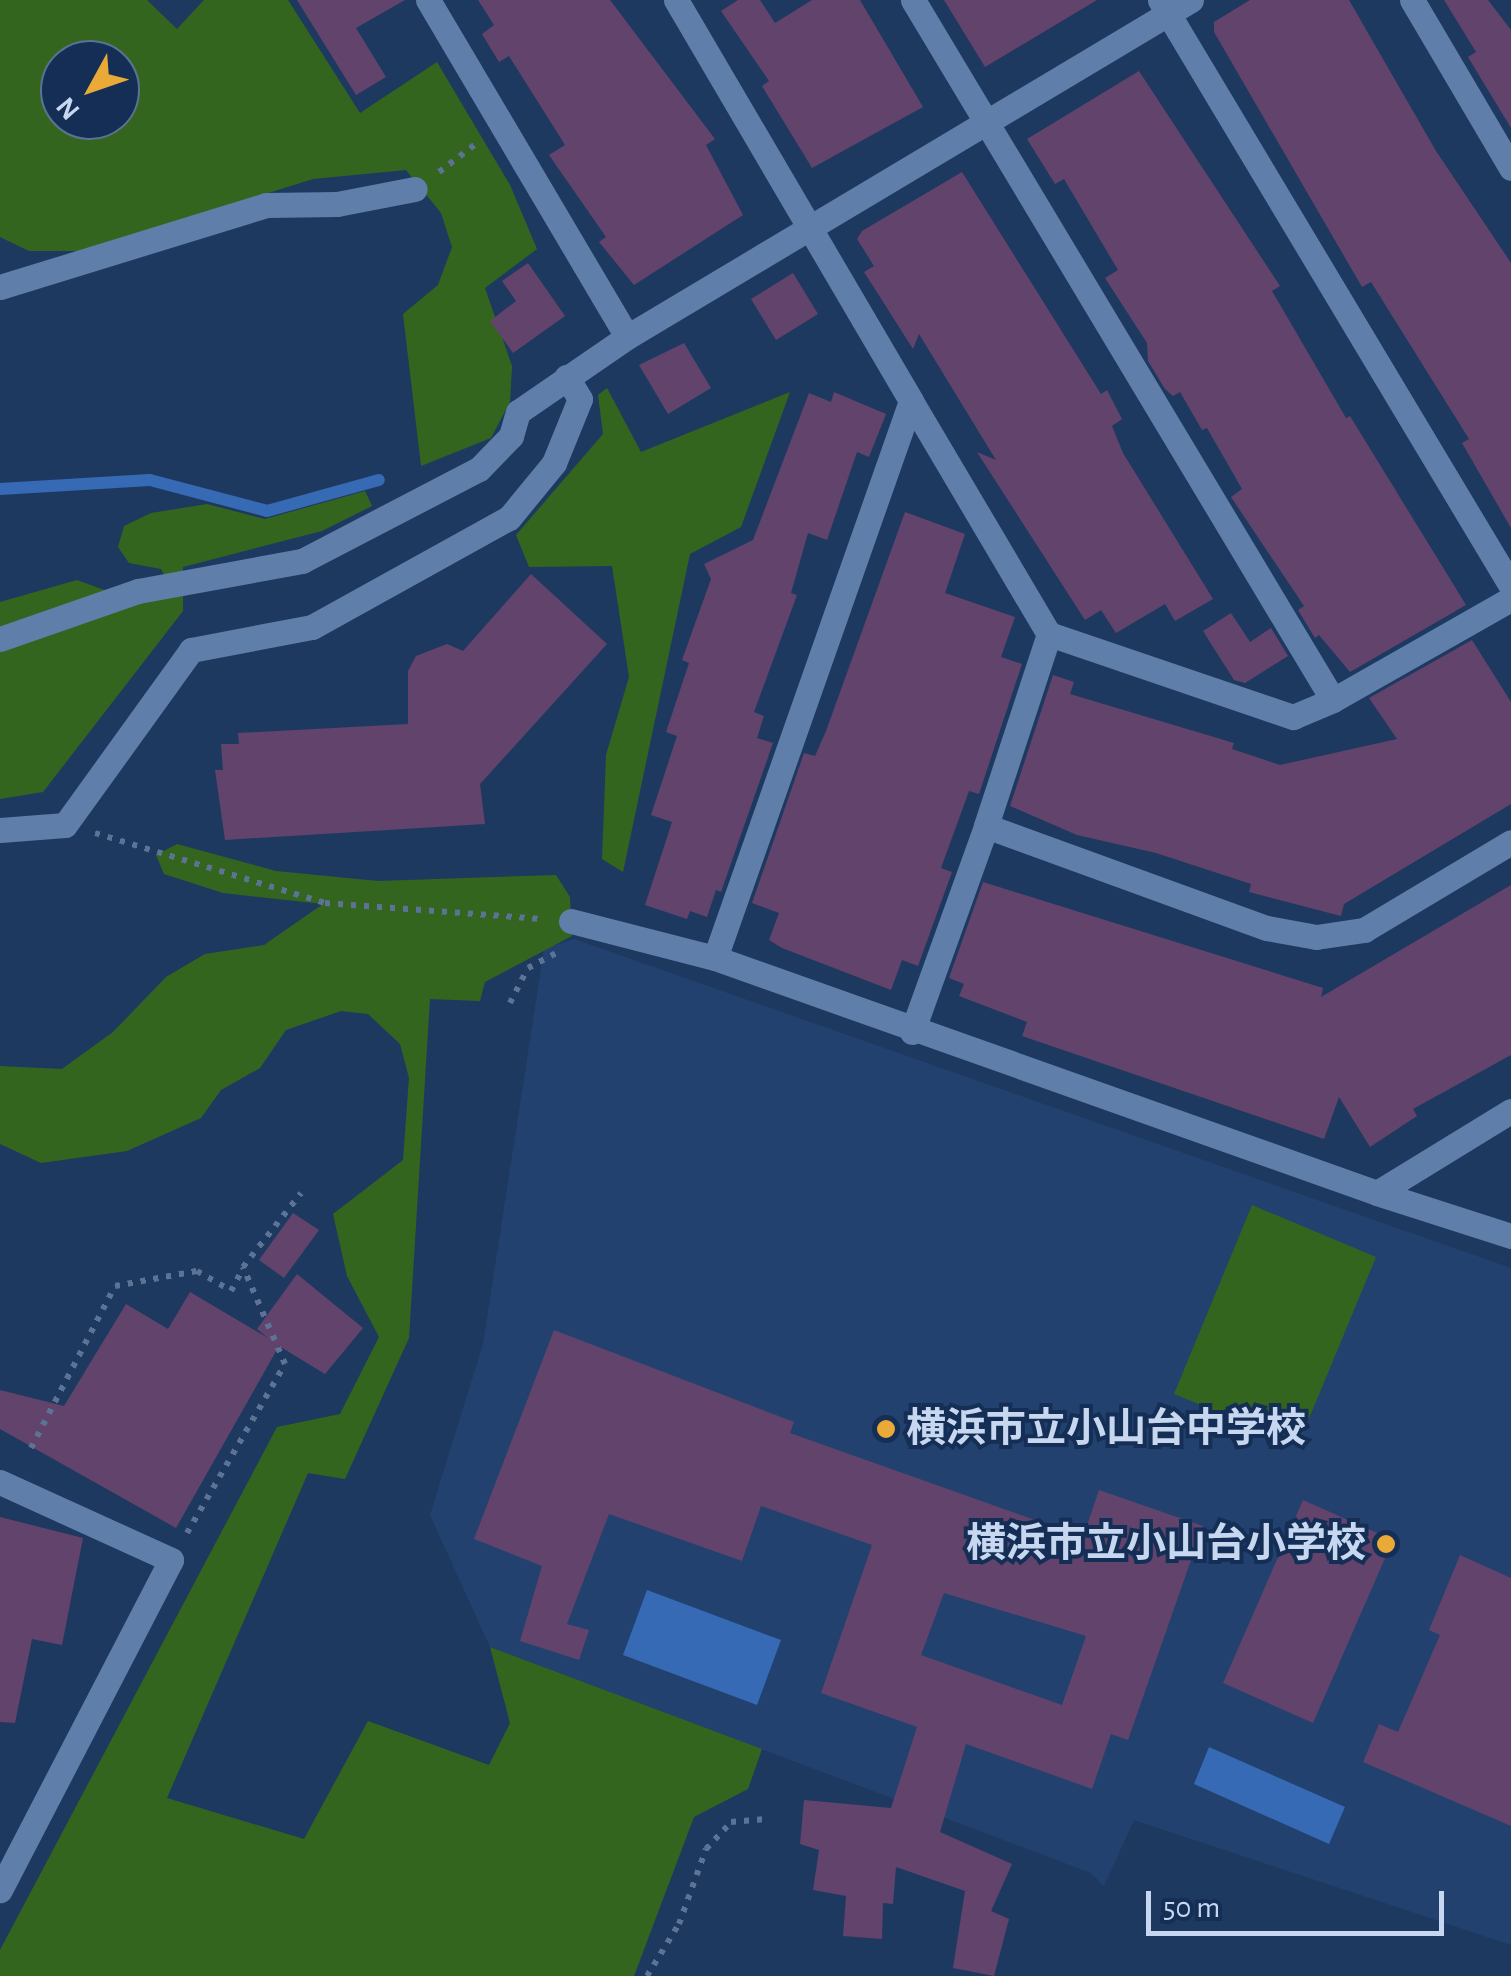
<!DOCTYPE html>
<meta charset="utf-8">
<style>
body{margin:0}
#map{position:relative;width:1511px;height:1976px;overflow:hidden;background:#1e3960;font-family:"Alegreya Sans","Noto Sans JP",sans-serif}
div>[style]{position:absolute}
.built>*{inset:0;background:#22416f}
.green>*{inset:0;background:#34651f}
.water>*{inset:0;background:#366ab4}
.stream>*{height:12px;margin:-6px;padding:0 6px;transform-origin:6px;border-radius:6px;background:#366ab4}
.building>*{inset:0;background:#62436c}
.path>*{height:6px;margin-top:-3px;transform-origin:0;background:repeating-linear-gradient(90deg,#5c7395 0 5px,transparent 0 13px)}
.minor>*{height:25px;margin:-12.5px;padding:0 12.5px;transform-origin:12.5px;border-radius:12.5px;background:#607eaa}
.dots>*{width:28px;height:28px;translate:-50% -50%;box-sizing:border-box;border:5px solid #142e55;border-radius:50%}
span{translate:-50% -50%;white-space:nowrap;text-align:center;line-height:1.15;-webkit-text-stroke:8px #142e55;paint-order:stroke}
.poi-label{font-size:40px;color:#c6d7ef;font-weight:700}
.left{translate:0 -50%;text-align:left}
.right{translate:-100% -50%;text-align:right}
.north{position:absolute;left:40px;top:40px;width:100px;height:100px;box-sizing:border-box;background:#142e55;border:2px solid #5b7293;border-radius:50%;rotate:230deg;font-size:28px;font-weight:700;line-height:40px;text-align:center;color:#c6d7ef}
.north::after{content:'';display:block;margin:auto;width:35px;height:45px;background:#eaaa38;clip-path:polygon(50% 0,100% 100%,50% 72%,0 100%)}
.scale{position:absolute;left:1146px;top:1891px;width:298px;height:45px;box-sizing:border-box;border:5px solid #c6d7ef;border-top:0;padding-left:12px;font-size:30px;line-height:35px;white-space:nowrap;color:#c6d7ef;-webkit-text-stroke:8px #142e55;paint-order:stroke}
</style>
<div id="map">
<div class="built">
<div style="clip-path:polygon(574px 939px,1511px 1268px,1511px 1945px,1134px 1820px,1104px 1886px,1091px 1873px,490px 1647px,430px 1515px,483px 1344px,544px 949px)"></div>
</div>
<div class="green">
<div style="clip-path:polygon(evenodd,0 0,147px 0,177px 29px,204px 0,288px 0,360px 113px,437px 62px,510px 185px,537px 249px,485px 288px,512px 366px,510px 402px,491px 438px,421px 466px,403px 314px,438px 285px,452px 247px,441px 213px,406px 170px,313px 179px,82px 251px,29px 251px,0 237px,0 0,60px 60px,120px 60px,120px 120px,60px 120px,60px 60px)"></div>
<div style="clip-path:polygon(607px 388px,641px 452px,790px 392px,741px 527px,690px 554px,623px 872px,602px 859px,606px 755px,629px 677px,612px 566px,529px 567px,516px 535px,603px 434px,598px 395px)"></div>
<div style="clip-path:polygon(365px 491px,372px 506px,322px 531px,183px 567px,183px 611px,43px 792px,0 799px,0 602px,77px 580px,107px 591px,165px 577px,161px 569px,129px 563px,118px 547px,124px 526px,151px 513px,207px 504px,265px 519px)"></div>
<div style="clip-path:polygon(177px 844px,276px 871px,378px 881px,556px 875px,570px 897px,572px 936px,485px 982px,480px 1001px,430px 999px,409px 1338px,345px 1479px,308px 1473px,167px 1798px,304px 1839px,368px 1721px,489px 1765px,510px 1723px,490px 1647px,762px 1749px,748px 1789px,694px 1817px,634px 1976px,0 1976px,0 1950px,277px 1427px,340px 1414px,379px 1337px,347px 1276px,333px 1214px,403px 1160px,409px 1078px,400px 1044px,368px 1014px,341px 1011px,286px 1030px,260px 1068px,221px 1090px,201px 1118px,127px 1151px,41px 1163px,0 1144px,0 1066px,62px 1069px,113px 1032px,166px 977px,205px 954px,264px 945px,323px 904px,223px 893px,164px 874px,156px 855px)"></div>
<div style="clip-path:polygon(1252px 1205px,1376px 1257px,1298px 1445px,1174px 1394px)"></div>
</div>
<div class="water">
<div style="clip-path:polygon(647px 1590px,781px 1640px,757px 1705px,623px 1655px)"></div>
<div style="clip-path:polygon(1209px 1747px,1345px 1807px,1329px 1844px,1194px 1784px)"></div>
</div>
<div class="stream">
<div style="left:0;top:489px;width:150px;rotate:-3.4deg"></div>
<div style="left:150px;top:480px;width:121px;rotate:14.8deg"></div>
<div style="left:267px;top:511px;width:116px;rotate:-15.5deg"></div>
</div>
<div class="building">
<div style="clip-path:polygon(297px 0,405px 0,356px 28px,386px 77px,356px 95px)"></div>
<div style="clip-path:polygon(478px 0,610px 0,715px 139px,706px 145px,743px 215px,634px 285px,599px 242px,606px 237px,549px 155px,565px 145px,509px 56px,499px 62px,482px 34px,494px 25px)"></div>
<div style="clip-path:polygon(738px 0,760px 0,775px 23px,812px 0,860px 0,923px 107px,812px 168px,762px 86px,769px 81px,721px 11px)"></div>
<div style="clip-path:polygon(944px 0,1097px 0,985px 67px)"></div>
<div style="clip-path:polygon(1250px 0,1349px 0,1436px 151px,1511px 263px,1511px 528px,1462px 443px,1469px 439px,1371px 282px,1362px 287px,1214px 32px,1214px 22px)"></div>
<div style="clip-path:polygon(1444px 0,1488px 0,1511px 30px,1511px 128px,1468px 57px,1476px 52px)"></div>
<div style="clip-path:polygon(1139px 71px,1280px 286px,1272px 291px,1346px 418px,1350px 416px,1466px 605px,1350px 672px,1319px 635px,1315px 638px,1298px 610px,1304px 606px,1231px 497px,1242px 489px,1207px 428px,1202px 430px,1180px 392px,1173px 396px,1165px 389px,1148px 361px,1147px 343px,1105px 278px,1118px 270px,1064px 179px,1055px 184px,1027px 139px)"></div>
<div style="clip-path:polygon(962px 172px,1101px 394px,1107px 390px,1122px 419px,1112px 426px,1123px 453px,1213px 599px,1175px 621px,1165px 604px,1116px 633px,1101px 610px,1085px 620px,977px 452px,996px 460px,919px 334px,913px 349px,864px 272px,874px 266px,857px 239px,862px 231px)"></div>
<div style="clip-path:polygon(528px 263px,565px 316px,513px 353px,490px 321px,516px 301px,502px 281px)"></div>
<div style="clip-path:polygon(793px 273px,818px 314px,776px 340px,751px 299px)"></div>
<div style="clip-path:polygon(684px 343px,711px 388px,668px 414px,639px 365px)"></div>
<div style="clip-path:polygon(834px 392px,886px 414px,869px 457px,857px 452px,827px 540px,808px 533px,791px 593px,797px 595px,754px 712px,764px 716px,757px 738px,773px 743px,721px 892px,716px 890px,707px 917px,690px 911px,687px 919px,645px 905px,672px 822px,651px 815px,677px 736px,666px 732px,689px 663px,682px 660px,711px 579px,704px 564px,753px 540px,809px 393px,831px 402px)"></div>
<div style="clip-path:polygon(905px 512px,965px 534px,945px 593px,1015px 617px,1001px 657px,1022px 664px,979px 794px,969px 791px,941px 868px,952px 872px,918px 966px,902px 960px,891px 990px,782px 948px,769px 940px,779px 913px,752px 903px,804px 753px,815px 756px,826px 731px)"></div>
<div style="clip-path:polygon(531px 574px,607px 644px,480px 784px,485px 824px,225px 840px,215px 770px,223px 770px,221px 744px,239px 744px,238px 733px,408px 724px,408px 671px,416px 656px,447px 644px,463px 651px)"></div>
<div style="clip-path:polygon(1231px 613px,1250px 642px,1271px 628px,1288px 656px,1245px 683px,1234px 680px,1203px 631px)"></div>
<div style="clip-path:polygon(1472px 640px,1511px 702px,1511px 804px,1344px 904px,1341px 916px,1249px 892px,1251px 884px,1156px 853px,1077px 835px,1010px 806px,1053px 675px,1074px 682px,1070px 694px,1234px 743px,1232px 749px,1280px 765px,1397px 739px,1369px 698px)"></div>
<div style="clip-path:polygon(983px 882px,1323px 988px,1321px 997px,1511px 885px,1511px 1055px,1413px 1109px,1417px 1116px,1370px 1147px,1339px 1097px,1324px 1139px,1022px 1036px,1027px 1022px,959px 996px,964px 984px,949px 978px)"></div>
<div style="clip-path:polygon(293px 1213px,319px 1230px,284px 1278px,259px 1260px)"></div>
<div style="clip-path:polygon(297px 1274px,363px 1328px,325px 1374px,279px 1346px,176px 1528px,0 1429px,0 1390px,64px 1406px,126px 1304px,168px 1329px,190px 1292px,268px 1338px,257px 1329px)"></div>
<div style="clip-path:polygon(evenodd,554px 1330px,794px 1422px,790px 1433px,1083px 1537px,1099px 1490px,1203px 1526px,1128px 1740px,1111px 1734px,1092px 1789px,966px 1744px,940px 1832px,1012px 1864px,991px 1911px,1009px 1919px,994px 1976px,953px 1968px,965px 1891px,896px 1867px,893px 1904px,883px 1903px,882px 1939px,843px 1936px,846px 1896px,813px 1890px,819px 1850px,800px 1844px,804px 1800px,891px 1808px,917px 1727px,821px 1693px,872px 1545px,761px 1506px,742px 1561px,609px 1514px,567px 1624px,589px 1630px,579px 1660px,520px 1641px,542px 1566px,474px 1539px,554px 1330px,944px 1593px,1086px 1636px,1062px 1705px,921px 1655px,944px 1593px)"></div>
<div style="clip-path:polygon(1303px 1500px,1393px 1540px,1313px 1723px,1223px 1683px)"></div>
<div style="clip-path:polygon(0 1517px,83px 1538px,62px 1645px,32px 1639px,15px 1723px,0 1722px)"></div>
<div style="clip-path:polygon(1460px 1555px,1511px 1578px,1511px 1826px,1363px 1762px,1379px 1724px,1398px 1732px,1440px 1635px,1429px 1630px)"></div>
</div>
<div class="path">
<div style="left:439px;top:172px;width:48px;rotate:-37.3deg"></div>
<div style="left:95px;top:833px;width:240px;rotate:16.9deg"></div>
<div style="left:325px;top:903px;width:217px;rotate:4.2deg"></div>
<div style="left:510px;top:1003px;width:39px;rotate:-63deg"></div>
<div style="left:528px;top:968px;width:38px;rotate:-28deg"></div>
<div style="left:31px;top:1448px;width:182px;rotate:-62.6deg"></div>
<div style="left:115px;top:1286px;width:83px;rotate:-10.4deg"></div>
<div style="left:197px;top:1271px;width:39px;rotate:30deg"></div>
<div style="left:231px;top:1291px;width:26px;rotate:-62deg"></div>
<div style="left:187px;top:1533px;width:195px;rotate:-59.9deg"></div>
<div style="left:285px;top:1364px;width:106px;rotate:-113.4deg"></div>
<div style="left:243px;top:1267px;width:94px;rotate:-51.9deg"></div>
<div style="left:647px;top:1976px;width:61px;rotate:-58.4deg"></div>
<div style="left:679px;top:1924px;width:80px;rotate:-70.2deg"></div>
<div style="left:706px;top:1849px;width:37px;rotate:-47deg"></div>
<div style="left:731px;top:1822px;width:32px;rotate:-5deg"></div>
</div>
<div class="minor">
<div style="left:428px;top:0;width:391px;rotate:59.4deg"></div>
<div style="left:676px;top:0;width:465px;rotate:59.6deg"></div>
<div style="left:911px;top:401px;width:590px;rotate:109.39deg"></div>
<div style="left:913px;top:0;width:816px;rotate:59.04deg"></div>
<div style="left:1333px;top:700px;width:205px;rotate:-29.6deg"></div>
<div style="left:1160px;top:0;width:683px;rotate:59.08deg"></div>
<div style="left:1412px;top:0;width:195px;rotate:59.5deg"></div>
<div style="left:0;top:287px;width:278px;rotate:-17.1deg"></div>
<div style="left:266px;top:205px;width:71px;rotate:-0.8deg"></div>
<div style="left:337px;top:204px;width:79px;rotate:-10.9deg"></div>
<div style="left:911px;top:401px;width:271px;rotate:59.4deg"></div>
<div style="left:1049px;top:634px;width:202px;rotate:108.2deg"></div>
<div style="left:1049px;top:634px;width:258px;rotate:18.8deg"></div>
<div style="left:1293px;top:717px;width:43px;rotate:-23deg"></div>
<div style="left:0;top:639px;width:146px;rotate:-19.2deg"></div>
<div style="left:138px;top:591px;width:167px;rotate:-10.4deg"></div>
<div style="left:302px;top:561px;width:199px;rotate:-27.5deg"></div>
<div style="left:479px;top:469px;width:46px;rotate:-45.9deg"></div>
<div style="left:511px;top:436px;width:25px;rotate:-74deg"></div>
<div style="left:518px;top:412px;width:132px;rotate:-34.5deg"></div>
<div style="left:627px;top:337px;width:657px;rotate:-30.86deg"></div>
<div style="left:0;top:830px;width:65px;rotate:-4.4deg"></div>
<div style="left:65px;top:825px;width:216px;rotate:-54.2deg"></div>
<div style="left:191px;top:650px;width:123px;rotate:-10.8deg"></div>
<div style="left:312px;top:627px;width:225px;rotate:-29deg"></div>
<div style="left:509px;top:518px;width:71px;rotate:-50.7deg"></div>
<div style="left:554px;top:463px;width:69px;rotate:-67.9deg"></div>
<div style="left:580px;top:399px;width:26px;rotate:-121deg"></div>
<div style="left:571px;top:921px;width:149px;rotate:14.4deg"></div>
<div style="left:715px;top:958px;width:702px;rotate:19.54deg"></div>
<div style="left:1377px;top:1193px;width:157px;rotate:-31.5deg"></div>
<div style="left:912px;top:1032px;width:219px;rotate:-70.2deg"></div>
<div style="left:986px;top:826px;width:299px;rotate:20deg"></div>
<div style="left:1267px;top:928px;width:50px;rotate:10.4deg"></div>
<div style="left:1316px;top:937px;width:49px;rotate:-8.3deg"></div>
<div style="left:1364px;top:930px;width:171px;rotate:-30.9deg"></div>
<div style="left:1377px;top:1193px;width:141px;rotate:17.8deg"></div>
<div style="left:0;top:1482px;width:188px;rotate:24.5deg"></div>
<div style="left:171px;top:1560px;width:372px;rotate:117.4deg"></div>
</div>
<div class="dots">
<div style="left:886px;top:1429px;background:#eaaa38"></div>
<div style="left:1386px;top:1544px;background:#eaaa38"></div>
</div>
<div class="poi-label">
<span class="left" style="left:906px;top:1429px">横浜市立小山台中学校</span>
<span class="right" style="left:1366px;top:1544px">横浜市立小山台小学校</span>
</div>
<div class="north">N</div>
<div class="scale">50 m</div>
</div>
